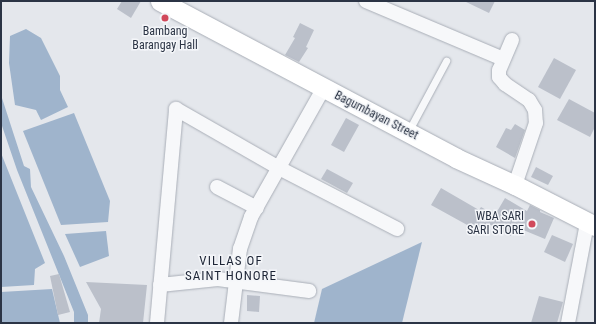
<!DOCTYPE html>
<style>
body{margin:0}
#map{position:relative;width:596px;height:324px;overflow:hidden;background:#e4e7ec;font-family:"Roboto Condensed",sans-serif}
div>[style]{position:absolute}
.water>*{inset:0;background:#9fb4cc}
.building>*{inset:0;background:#bbc0ca}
.roads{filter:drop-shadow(0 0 1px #a9aeb7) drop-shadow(0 0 1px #a9aeb7)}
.service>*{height:7px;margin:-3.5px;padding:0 3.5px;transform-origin:3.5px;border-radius:3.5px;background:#f7f8fa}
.minor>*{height:14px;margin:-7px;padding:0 7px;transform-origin:7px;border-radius:7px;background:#f7f8fa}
.secondary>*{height:19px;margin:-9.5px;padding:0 9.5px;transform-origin:9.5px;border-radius:9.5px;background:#fff}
.dots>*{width:11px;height:11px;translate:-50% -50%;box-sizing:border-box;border:2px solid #f4f6f9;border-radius:50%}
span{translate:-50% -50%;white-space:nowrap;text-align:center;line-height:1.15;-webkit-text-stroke:3px #f4f6f9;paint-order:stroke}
.poi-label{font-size:12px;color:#2b3445}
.right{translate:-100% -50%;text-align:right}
.street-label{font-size:12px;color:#2b3445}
.neighbourhood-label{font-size:13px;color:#1d2536;letter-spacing:1px}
.frame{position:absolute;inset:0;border:2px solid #2b3445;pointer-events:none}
</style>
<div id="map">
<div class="water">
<div style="clip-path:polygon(26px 29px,41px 38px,60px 76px,60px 90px,68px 107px,41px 120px,36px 110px,15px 105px,9px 63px,10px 36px)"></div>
<div style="clip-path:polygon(1px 95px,24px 166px,30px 169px,31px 187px,64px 256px,88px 315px,88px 323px,74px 323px,74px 312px,17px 170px,1px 123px)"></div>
<div style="clip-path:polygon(74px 113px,110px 201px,108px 222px,61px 225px,23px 131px)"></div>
<div style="clip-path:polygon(1px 153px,45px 263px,35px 269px,34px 285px,1px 287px)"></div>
<div style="clip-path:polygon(106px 231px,109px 256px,80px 267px,65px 234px)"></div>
<div style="clip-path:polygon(422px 242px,402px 323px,314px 323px,322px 289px)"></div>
<div style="clip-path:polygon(52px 289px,60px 323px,1px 323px,1px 292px)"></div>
</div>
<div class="building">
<div style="clip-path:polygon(122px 1px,141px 1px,131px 18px,117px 9px)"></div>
<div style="clip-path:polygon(464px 1px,495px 1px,489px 13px)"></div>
<div style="clip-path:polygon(300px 23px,314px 30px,306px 47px,308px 48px,299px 62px,285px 55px,295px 38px,293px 37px)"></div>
<div style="clip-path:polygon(554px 58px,576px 70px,560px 99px,538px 87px)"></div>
<div style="clip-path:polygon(569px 99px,595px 113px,595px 127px,590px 137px,557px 120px)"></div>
<div style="clip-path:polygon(346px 118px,359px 125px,344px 152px,331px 145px)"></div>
<div style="clip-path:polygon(515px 124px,525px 130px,515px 158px,496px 147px,506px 128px,511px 130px)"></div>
<div style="clip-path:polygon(536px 167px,553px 176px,548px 185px,531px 177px)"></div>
<div style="clip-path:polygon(327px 169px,353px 183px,347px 193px,321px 179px)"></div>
<div style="clip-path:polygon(441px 188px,479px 210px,481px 207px,495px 215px,505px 198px,527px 211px,530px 205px,540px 210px,540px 212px,554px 218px,545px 239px,516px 227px,511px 236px,489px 224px,485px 231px,471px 223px,469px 226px,431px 205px)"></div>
<div style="clip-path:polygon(552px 235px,573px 244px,565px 262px,544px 252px)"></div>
<div style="clip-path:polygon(59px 274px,70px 312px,58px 315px,50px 276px)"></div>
<div style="clip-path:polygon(86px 282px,147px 285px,143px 323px,99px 323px,101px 309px)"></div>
<div style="clip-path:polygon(247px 295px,260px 296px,259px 312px,247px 311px)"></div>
<div style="clip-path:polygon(539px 296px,563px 302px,557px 323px,531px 323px)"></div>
</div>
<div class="roads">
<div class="service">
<div style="left:408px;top:132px;width:81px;rotate:-61.8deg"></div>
</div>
<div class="minor">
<div style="left:366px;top:1px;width:149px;rotate:22.9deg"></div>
<div style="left:512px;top:40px;width:33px;rotate:113deg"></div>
<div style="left:499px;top:70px;width:7px;rotate:90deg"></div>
<div style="left:499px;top:77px;width:9px;rotate:49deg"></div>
<div style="left:505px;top:84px;width:29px;rotate:34deg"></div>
<div style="left:529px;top:100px;width:12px;rotate:59deg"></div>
<div style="left:535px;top:110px;width:13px;rotate:86deg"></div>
<div style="left:536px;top:123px;width:65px;rotate:108.7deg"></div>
<div style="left:217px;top:187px;width:45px;rotate:27.7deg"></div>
<div style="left:160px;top:285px;width:58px;rotate:-5.9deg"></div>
<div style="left:218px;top:279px;width:92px;rotate:7.5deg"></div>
<div style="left:157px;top:323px;width:215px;rotate:-84.9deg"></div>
<div style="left:176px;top:109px;width:119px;rotate:29.8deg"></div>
<div style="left:279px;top:168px;width:133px;rotate:27.3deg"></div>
<div style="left:231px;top:323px;width:75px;rotate:-83.1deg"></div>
<div style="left:240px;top:249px;width:34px;rotate:-71deg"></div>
<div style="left:251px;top:217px;width:147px;rotate:-60.6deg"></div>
<div style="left:568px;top:323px;width:102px;rotate:-79.2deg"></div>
</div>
<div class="secondary">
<div style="left:160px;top:1px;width:335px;rotate:27.9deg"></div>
<div style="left:456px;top:158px;width:65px;rotate:24.6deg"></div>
<div style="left:515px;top:185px;width:90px;rotate:27.1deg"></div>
</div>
</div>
<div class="dots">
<div style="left:165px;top:18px;background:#d1495b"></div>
<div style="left:532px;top:224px;background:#d1495b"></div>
</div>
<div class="poi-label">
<span style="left:165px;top:39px">Bambang<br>Barangay Hall</span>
<span class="right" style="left:524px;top:224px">WBA SARI<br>SARI STORE</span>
</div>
<div class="street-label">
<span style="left:376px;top:116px;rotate:27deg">Bagumbayan Street</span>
</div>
<div class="neighbourhood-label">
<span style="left:231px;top:269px">VILLAS OF<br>SAINT HONORE</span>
</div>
<div class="frame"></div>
</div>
